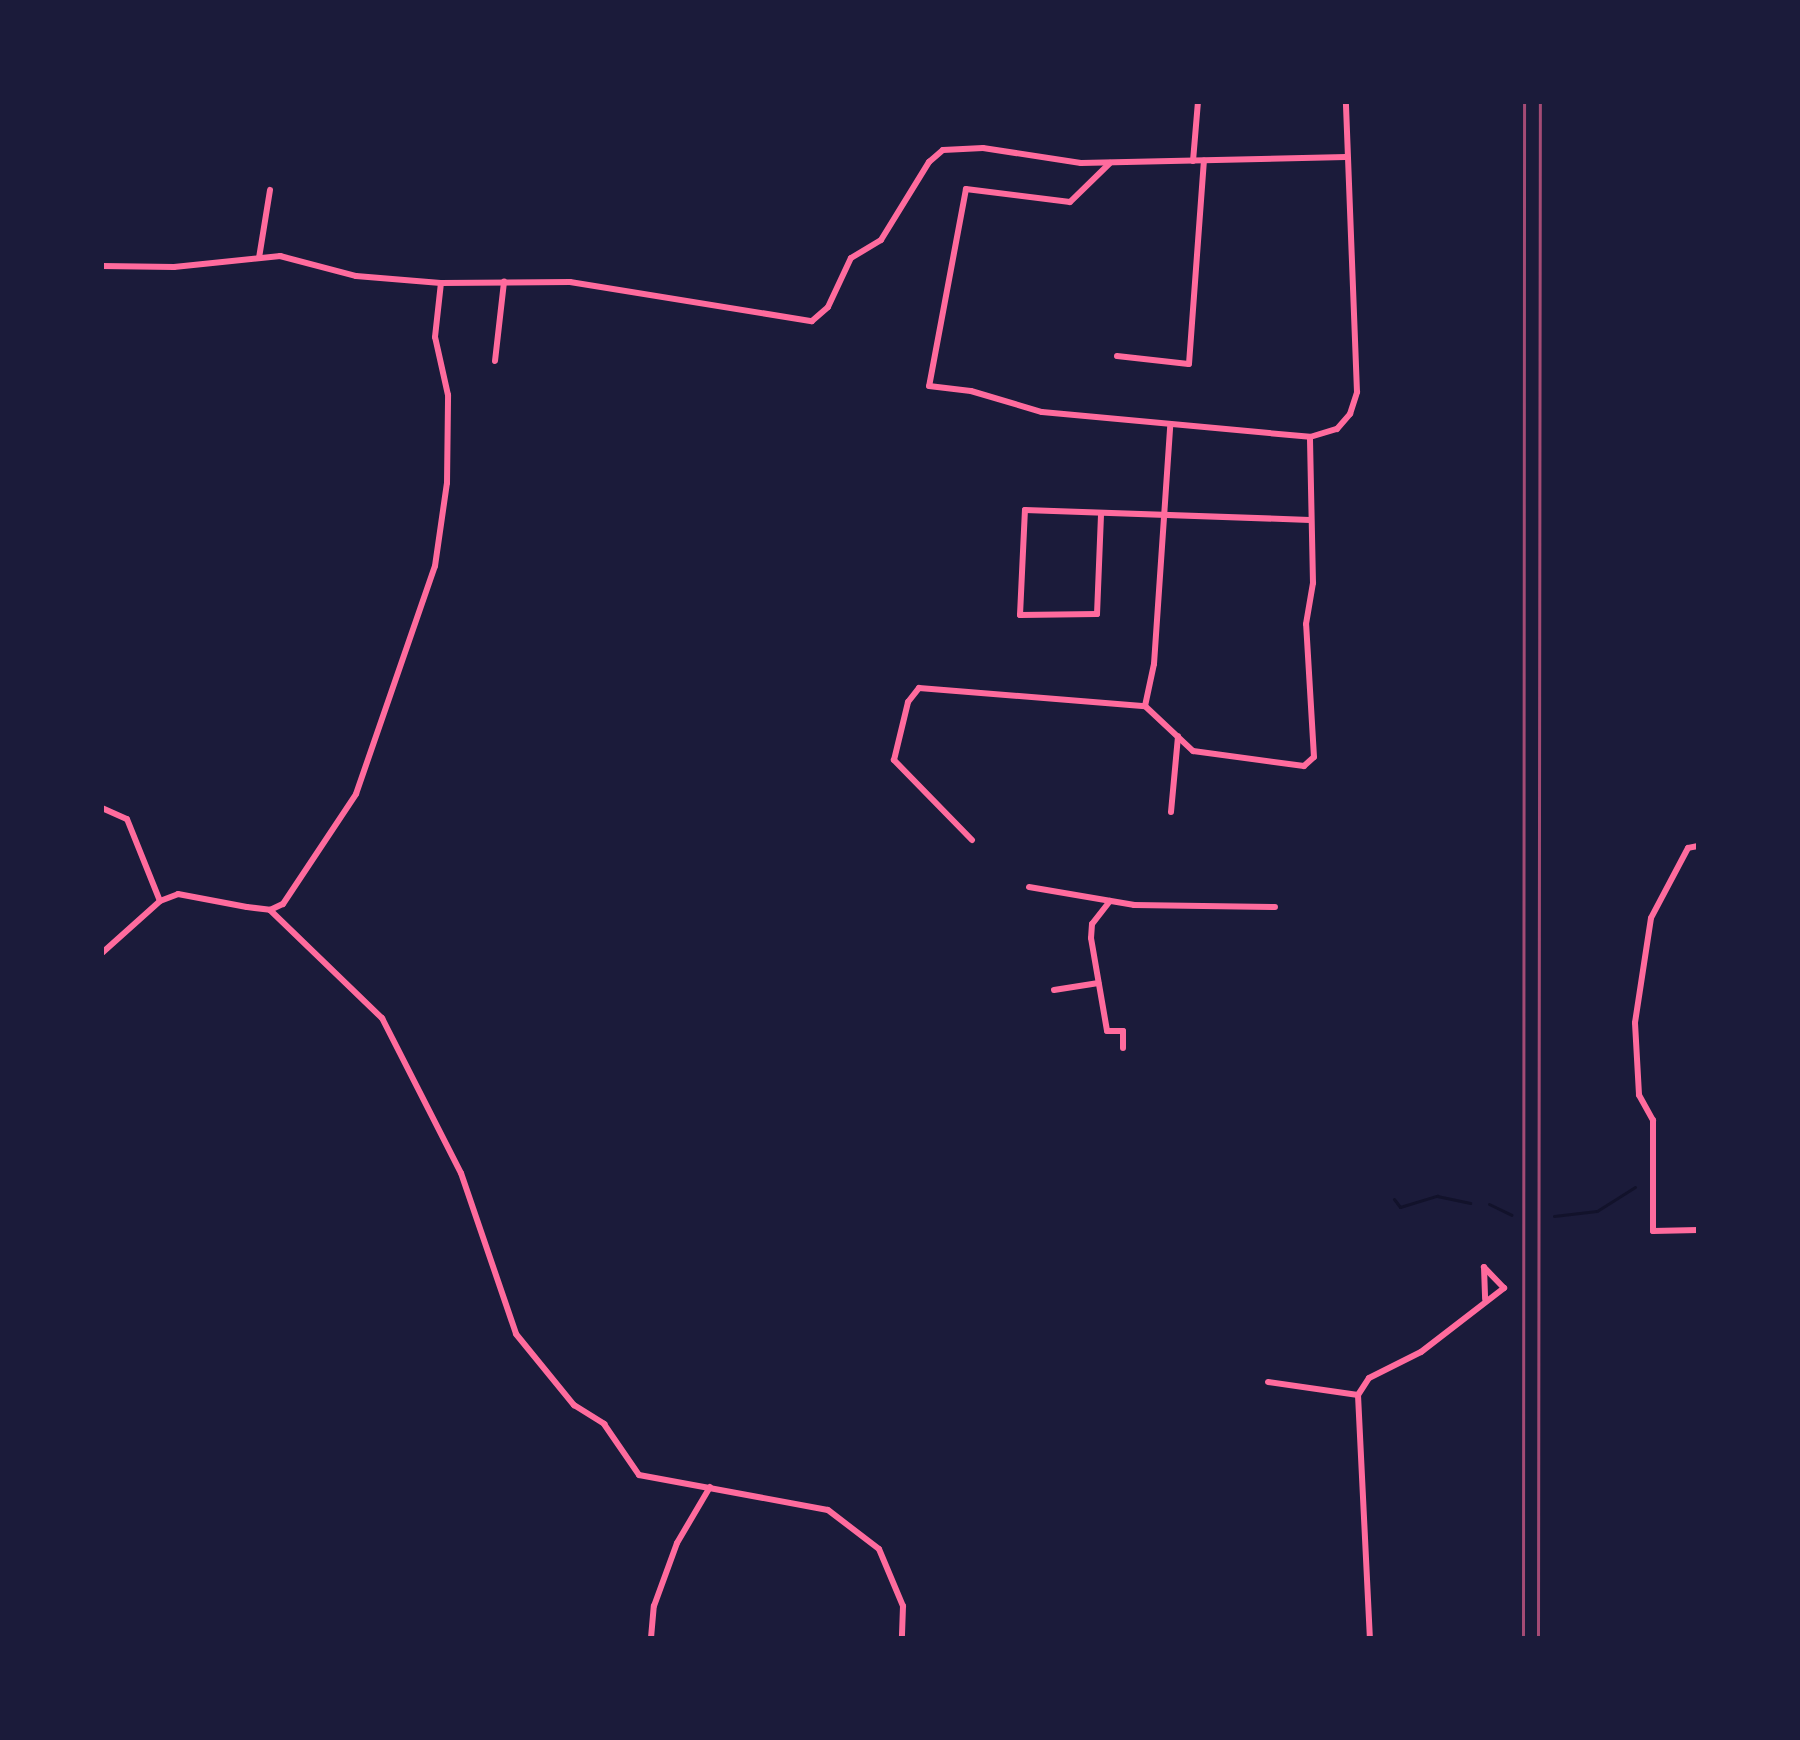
<!DOCTYPE html>
<style>
body{margin:0}
#map{position:relative;width:1800px;height:1740px;overflow:hidden;background:#1b1b3a;font-family:"DejaVu Sans",sans-serif}
div>[style]{position:absolute}
.stream>*{height:3px;margin:-1.5px;padding:0 1.5px;transform-origin:1.5px;border-radius:1.5px;background:#12122b}
.minor>*{height:6px;margin:-3px;padding:0 3px;transform-origin:3px;border-radius:3px;background:#ff6b9d}
.rail>*{height:3px;margin:-1.5px;padding:0 1.5px;transform-origin:1.5px;border-radius:1.5px;background:#a44b75}
span{translate:-50% -50%;white-space:nowrap;text-align:center;line-height:1.15;-webkit-text-stroke:8px #1b1b3a;paint-order:stroke}
.frame{position:absolute;inset:0;border:104px solid #1b1b3a;pointer-events:none}
</style>
<div id="map">
<div class="stream">
<div style="left:1394px;top:1199px;width:10px;rotate:53deg"></div>
<div style="left:1400px;top:1207px;width:39px;rotate:-17deg"></div>
<div style="left:1437px;top:1196px;width:34px;rotate:12deg"></div>
<div style="left:1489px;top:1204px;width:25px;rotate:26deg"></div>
<div style="left:1554px;top:1216px;width:43px;rotate:-6.6deg"></div>
<div style="left:1597px;top:1211px;width:45px;rotate:-32.3deg"></div>
</div>
<div class="minor">
<div style="left:1193px;top:161px;width:59px;rotate:-85.2deg"></div>
<div style="left:1110px;top:163px;width:56px;rotate:135.7deg"></div>
<div style="left:1070px;top:202px;width:105px;rotate:-172.9deg"></div>
<div style="left:966px;top:189px;width:200px;rotate:100.6deg"></div>
<div style="left:929px;top:386px;width:42px;rotate:6.8deg"></div>
<div style="left:971px;top:391px;width:74px;rotate:16.5deg"></div>
<div style="left:1042px;top:412px;width:269px;rotate:5.3deg"></div>
<div style="left:1310px;top:437px;width:28px;rotate:-17deg"></div>
<div style="left:1337px;top:429px;width:20px;rotate:-49deg"></div>
<div style="left:1350px;top:414px;width:23px;rotate:-72deg"></div>
<div style="left:1357px;top:392px;width:290px;rotate:-92.2deg"></div>
<div style="left:259px;top:258px;width:69px;rotate:-80.8deg"></div>
<div style="left:102px;top:266px;width:72px;rotate:0.8deg"></div>
<div style="left:174px;top:267px;width:107px;rotate:-5.9deg"></div>
<div style="left:280px;top:256px;width:79px;rotate:14.7deg"></div>
<div style="left:356px;top:276px;width:85px;rotate:4.7deg"></div>
<div style="left:441px;top:283px;width:129px;rotate:-0.4deg"></div>
<div style="left:570px;top:282px;width:245px;rotate:9.2deg"></div>
<div style="left:812px;top:321px;width:21px;rotate:-41deg"></div>
<div style="left:828px;top:307px;width:54px;rotate:-64.9deg"></div>
<div style="left:851px;top:258px;width:35px;rotate:-31deg"></div>
<div style="left:881px;top:240px;width:92px;rotate:-58.4deg"></div>
<div style="left:929px;top:162px;width:18px;rotate:-41deg"></div>
<div style="left:943px;top:150px;width:40px;rotate:-2.9deg"></div>
<div style="left:983px;top:148px;width:99px;rotate:8.7deg"></div>
<div style="left:1081px;top:163px;width:265px;rotate:-1.3deg"></div>
<div style="left:1117px;top:356px;width:72px;rotate:6.3deg"></div>
<div style="left:1189px;top:364px;width:204px;rotate:-85.8deg"></div>
<div style="left:495px;top:361px;width:80px;rotate:-83.5deg"></div>
<div style="left:1101px;top:515px;width:99px;rotate:92.3deg"></div>
<div style="left:1097px;top:614px;width:77px;rotate:179.3deg"></div>
<div style="left:1020px;top:615px;width:105px;rotate:-87.3deg"></div>
<div style="left:1025px;top:510px;width:285px;rotate:2deg"></div>
<div style="left:1145px;top:706px;width:43px;rotate:-77.9deg"></div>
<div style="left:1154px;top:664px;width:238px;rotate:-86.1deg"></div>
<div style="left:102px;top:808px;width:27px;rotate:24deg"></div>
<div style="left:127px;top:819px;width:88px;rotate:68.1deg"></div>
<div style="left:1171px;top:812px;width:76px;rotate:-84.7deg"></div>
<div style="left:972px;top:840px;width:112px;rotate:-134.3deg"></div>
<div style="left:894px;top:760px;width:60px;rotate:-76.4deg"></div>
<div style="left:908px;top:702px;width:18px;rotate:-52deg"></div>
<div style="left:919px;top:688px;width:227px;rotate:4.6deg"></div>
<div style="left:1145px;top:706px;width:66px;rotate:43.2deg"></div>
<div style="left:1193px;top:751px;width:112px;rotate:7.7deg"></div>
<div style="left:1304px;top:766px;width:13px;rotate:-42deg"></div>
<div style="left:1314px;top:757px;width:133px;rotate:-93.4deg"></div>
<div style="left:1306px;top:624px;width:42px;rotate:-80.3deg"></div>
<div style="left:1313px;top:583px;width:146px;rotate:-91.2deg"></div>
<div style="left:1698px;top:846px;width:10px;rotate:169deg"></div>
<div style="left:1688px;top:848px;width:79px;rotate:117.9deg"></div>
<div style="left:1651px;top:918px;width:106px;rotate:98.7deg"></div>
<div style="left:1635px;top:1023px;width:72px;rotate:86.8deg"></div>
<div style="left:1639px;top:1095px;width:29px;rotate:61deg"></div>
<div style="left:1653px;top:1120px;width:111px;rotate:90deg"></div>
<div style="left:1653px;top:1231px;width:45px;rotate:-1.3deg"></div>
<div style="left:1029px;top:887px;width:107px;rotate:9.7deg"></div>
<div style="left:1134px;top:905px;width:141px;rotate:0.8deg"></div>
<div style="left:1110px;top:901px;width:29px;rotate:128deg"></div>
<div style="left:1092px;top:924px;width:14px;rotate:94deg"></div>
<div style="left:1091px;top:938px;width:94px;rotate:80.2deg"></div>
<div style="left:1107px;top:1031px;width:16px"></div>
<div style="left:1123px;top:1031px;width:17px;rotate:90deg"></div>
<div style="left:270px;top:910px;width:156px;rotate:44deg"></div>
<div style="left:382px;top:1018px;width:174px;rotate:63deg"></div>
<div style="left:461px;top:1173px;width:170px;rotate:71.1deg"></div>
<div style="left:516px;top:1334px;width:92px;rotate:50.8deg"></div>
<div style="left:574px;top:1405px;width:36px;rotate:32deg"></div>
<div style="left:604px;top:1424px;width:62px;rotate:55.5deg"></div>
<div style="left:639px;top:1475px;width:192px;rotate:10.5deg"></div>
<div style="left:828px;top:1510px;width:64px;rotate:37.4deg"></div>
<div style="left:879px;top:1549px;width:62px;rotate:67.2deg"></div>
<div style="left:903px;top:1606px;width:32px;rotate:92deg"></div>
<div style="left:102px;top:953px;width:78px;rotate:-41.9deg"></div>
<div style="left:160px;top:901px;width:19px;rotate:-21deg"></div>
<div style="left:178px;top:894px;width:70px;rotate:10.7deg"></div>
<div style="left:247px;top:907px;width:23px;rotate:7deg"></div>
<div style="left:270px;top:910px;width:14px;rotate:-25deg"></div>
<div style="left:283px;top:904px;width:132px;rotate:-56.4deg"></div>
<div style="left:356px;top:794px;width:241px;rotate:-70.9deg"></div>
<div style="left:435px;top:566px;width:84px;rotate:-81.8deg"></div>
<div style="left:447px;top:483px;width:88px;rotate:-89.3deg"></div>
<div style="left:448px;top:395px;width:59px;rotate:-102.6deg"></div>
<div style="left:435px;top:337px;width:54px;rotate:-83.7deg"></div>
<div style="left:1054px;top:990px;width:45px;rotate:-9deg"></div>
<div style="left:1484px;top:1267px;width:32px;rotate:88deg"></div>
<div style="left:1268px;top:1382px;width:91px;rotate:8.2deg"></div>
<div style="left:1358px;top:1395px;width:243px;rotate:87.2deg"></div>
<div style="left:1358px;top:1395px;width:20px;rotate:-57deg"></div>
<div style="left:1369px;top:1378px;width:58px;rotate:-26.6deg"></div>
<div style="left:1421px;top:1352px;width:105px;rotate:-37.6deg"></div>
<div style="left:1504px;top:1288px;width:29px;rotate:-134deg"></div>
<div style="left:651px;top:1638px;width:32px;rotate:-85deg"></div>
<div style="left:654px;top:1606px;width:67px;rotate:-69.9deg"></div>
<div style="left:677px;top:1543px;width:65px;rotate:-59.5deg"></div>
</div>
<div class="rail">
<div style="left:1523px;top:1638px;width:1536px;rotate:-89.96deg"></div>
<div style="left:1538px;top:1638px;width:1536px;rotate:-89.93deg"></div>
</div>
<div class="frame"></div>
</div>
